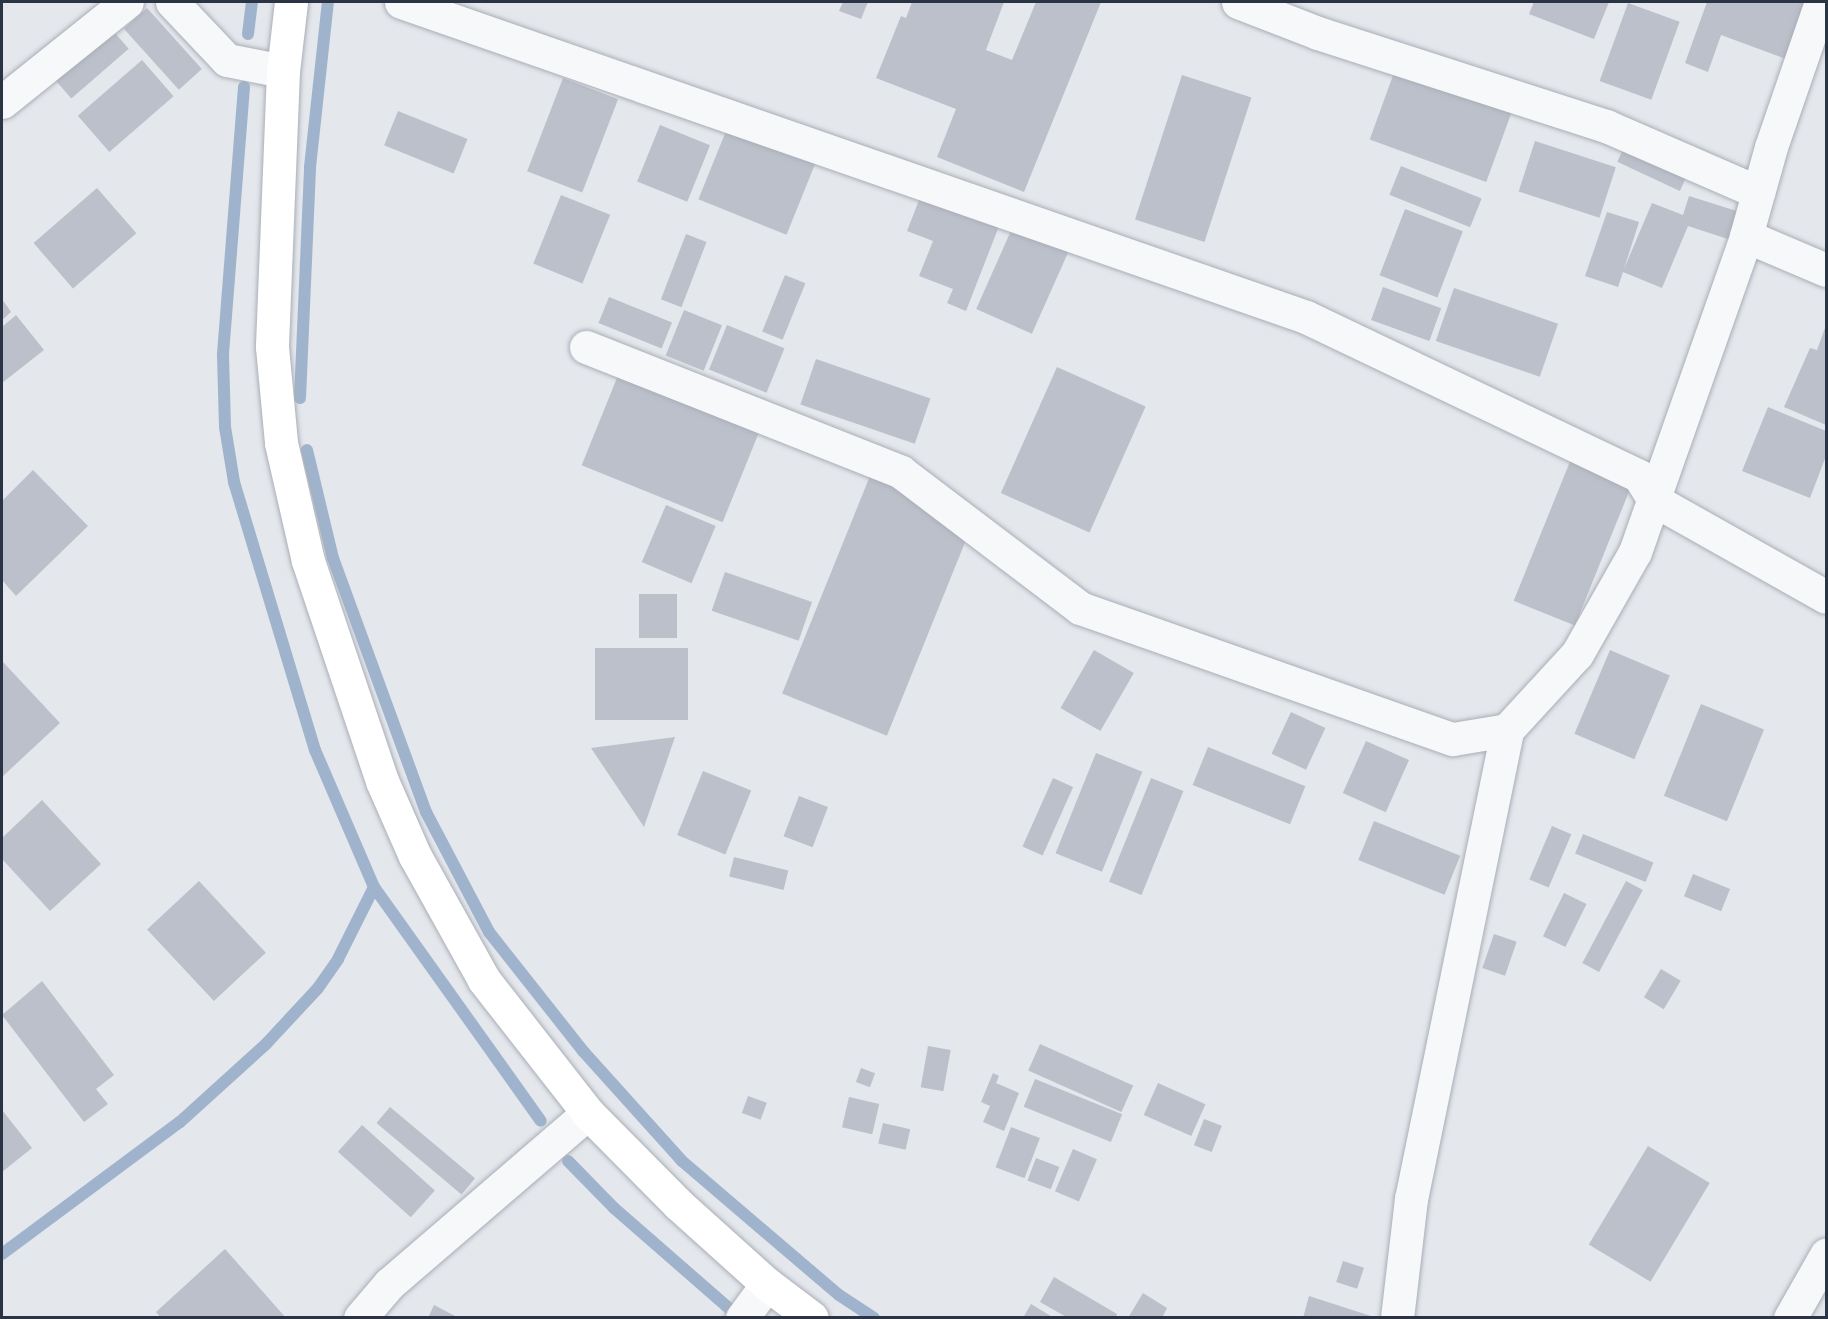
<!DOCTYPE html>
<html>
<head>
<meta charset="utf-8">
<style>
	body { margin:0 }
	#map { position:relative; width:1828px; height:1319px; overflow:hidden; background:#e4e7ec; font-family:"Alegreya Sans",sans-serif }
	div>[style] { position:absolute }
	.stream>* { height:12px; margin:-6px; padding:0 6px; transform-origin:6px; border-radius:6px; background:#9fb4cc }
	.building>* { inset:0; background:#bbc0ca; transform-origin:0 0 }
	.roads { filter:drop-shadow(0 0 2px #a9aeb7) drop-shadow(0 0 2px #a9aeb7) }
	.street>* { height:33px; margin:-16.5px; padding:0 16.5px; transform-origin:16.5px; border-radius:16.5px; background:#f7f8fa }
	.secondary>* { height:33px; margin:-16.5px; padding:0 16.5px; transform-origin:16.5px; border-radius:16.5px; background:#fff }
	span { translate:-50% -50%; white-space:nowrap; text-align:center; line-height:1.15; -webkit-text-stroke:5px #f4f6f9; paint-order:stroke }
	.frame { position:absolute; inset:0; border:3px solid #2b3445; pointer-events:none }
</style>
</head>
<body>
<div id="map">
	<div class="stream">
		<i style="left:248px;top:34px;width:32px;rotate:-83deg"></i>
		<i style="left:244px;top:87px;width:269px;rotate:94.5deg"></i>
		<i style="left:223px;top:355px;width:72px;rotate:88.4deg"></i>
		<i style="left:225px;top:427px;width:56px;rotate:80.7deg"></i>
		<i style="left:234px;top:482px;width:280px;rotate:73.2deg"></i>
		<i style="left:315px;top:750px;width:149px;rotate:66.7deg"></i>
		<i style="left:374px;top:887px;width:287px;rotate:54.5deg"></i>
		<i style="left:300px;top:398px;width:231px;rotate:-87.5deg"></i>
		<i style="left:310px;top:167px;width:166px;rotate:-83.8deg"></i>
		<i style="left:307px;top:450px;width:111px;rotate:76.5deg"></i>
		<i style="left:333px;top:558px;width:270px;rotate:69.9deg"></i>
		<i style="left:426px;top:812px;width:136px;rotate:62.3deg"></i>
		<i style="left:489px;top:932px;width:152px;rotate:51.7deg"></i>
		<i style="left:583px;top:1051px;width:148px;rotate:48deg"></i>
		<i style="left:682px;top:1161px;width:206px;rotate:40.5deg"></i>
		<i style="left:839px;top:1295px;width:42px;rotate:33.3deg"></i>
		<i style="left:568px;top:1161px;width:66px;rotate:45.6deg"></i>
		<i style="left:614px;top:1208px;width:167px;rotate:41.1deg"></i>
		<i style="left:2px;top:1254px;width:222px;rotate:-36.6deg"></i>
		<i style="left:180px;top:1122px;width:116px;rotate:-42.2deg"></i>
		<i style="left:266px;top:1044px;width:76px;rotate:-47.1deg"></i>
		<i style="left:318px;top:988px;width:35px;rotate:-55deg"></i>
		<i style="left:338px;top:959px;width:80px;rotate:-63.4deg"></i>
	</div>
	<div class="building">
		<i style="clip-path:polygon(843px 2px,868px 2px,861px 19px,839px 11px)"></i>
		<i style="clip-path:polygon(912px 2px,1004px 2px,986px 50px,1012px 60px,1036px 2px,1101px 2px,1024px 192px,937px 157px,956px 109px,876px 78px,901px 16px,906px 18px)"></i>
		<i style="clip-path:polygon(1534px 2px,1609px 2px,1594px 39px,1529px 14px)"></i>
		<i style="clip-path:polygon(1707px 2px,1807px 2px,1786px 59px,1721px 35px,1708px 72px,1685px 63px)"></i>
		<i style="left:1628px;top:3px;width:55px;height:83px;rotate:20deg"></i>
		<i style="left:147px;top:8px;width:82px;height:31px;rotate:48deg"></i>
		<i style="left:109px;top:26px;width:30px;height:76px;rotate:49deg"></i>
		<i style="left:142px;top:60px;width:48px;height:85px;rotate:49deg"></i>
		<i style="left:1395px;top:70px;width:124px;height:74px;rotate:20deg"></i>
		<i style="left:1182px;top:75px;width:73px;height:152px;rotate:18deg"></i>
		<i style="left:563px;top:78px;width:59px;height:100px;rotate:21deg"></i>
		<i style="left:398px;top:111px;width:75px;height:37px;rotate:22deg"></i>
		<i style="left:660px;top:125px;width:54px;height:61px;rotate:22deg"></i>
		<i style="left:728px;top:126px;width:95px;height:79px;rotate:22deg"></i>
		<i style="left:1535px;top:141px;width:85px;height:53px;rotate:18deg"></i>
		<i style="left:1627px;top:141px;width:69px;height:23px;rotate:25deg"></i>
		<i style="left:1401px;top:166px;width:87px;height:31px;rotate:22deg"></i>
		<i style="left:97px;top:188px;width:60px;height:84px;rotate:49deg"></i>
		<i style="clip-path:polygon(923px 190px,1001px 221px,966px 311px,947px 303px,953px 289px,919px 276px,933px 241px,907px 231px)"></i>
		<i style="left:561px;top:195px;width:53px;height:74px;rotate:22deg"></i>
		<i style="clip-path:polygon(1689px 196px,1743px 213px,1734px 241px,1688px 226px,1662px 288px,1623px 272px,1618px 287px,1585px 276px,1607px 212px,1639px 222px,1624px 269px,1652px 203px,1683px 215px)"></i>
		<i style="left:1405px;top:209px;width:62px;height:71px;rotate:21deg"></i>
		<i style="left:1014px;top:224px;width:61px;height:93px;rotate:24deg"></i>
		<i style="left:686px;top:234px;width:22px;height:70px;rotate:21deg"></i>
		<i style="left:785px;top:275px;width:22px;height:61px;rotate:22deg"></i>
		<i style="left:1383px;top:287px;width:62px;height:35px;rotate:20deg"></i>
		<i style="left:1454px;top:288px;width:110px;height:56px;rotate:19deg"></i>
		<i style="left:609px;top:297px;width:68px;height:28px;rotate:22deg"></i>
		<i style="clip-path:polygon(2px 299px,11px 312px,2px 320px)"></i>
		<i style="left:684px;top:310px;width:41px;height:49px;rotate:22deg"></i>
		<i style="clip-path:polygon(16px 315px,44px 350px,2px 383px,2px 327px)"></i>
		<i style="left:727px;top:325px;width:62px;height:48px;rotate:22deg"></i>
		<i style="clip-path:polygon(1826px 325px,1826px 425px,1784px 407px,1810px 348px,1817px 350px)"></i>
		<i style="left:816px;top:359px;width:121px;height:48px;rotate:19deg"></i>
		<i style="left:1057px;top:367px;width:97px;height:138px;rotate:24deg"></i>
		<i style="left:621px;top:368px;width:152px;height:105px;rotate:22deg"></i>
		<i style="clip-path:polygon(1768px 407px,1826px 431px,1826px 456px,1810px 498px,1742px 471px)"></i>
		<i style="left:1571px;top:459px;width:66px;height:153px;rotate:22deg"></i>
		<i style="clip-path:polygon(33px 470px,88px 526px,16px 596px,2px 580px,2px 501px)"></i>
		<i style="left:872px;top:471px;width:113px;height:240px;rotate:22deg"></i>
		<i style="left:666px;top:505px;width:54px;height:62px;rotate:23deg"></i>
		<i style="left:725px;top:572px;width:92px;height:41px;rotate:19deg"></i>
		<i style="left:639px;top:594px;width:38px;height:44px"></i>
		<i style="left:688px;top:648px;width:72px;height:93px;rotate:90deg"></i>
		<i style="left:1094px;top:650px;width:46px;height:67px;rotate:30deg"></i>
		<i style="left:1610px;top:650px;width:65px;height:91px;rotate:23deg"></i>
		<i style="clip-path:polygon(2px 661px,60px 723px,2px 777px)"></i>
		<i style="left:1701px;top:704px;width:68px;height:99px;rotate:22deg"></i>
		<i style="left:1291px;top:712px;width:38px;height:46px;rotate:25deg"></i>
		<i style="clip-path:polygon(675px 737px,644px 827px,591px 748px)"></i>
		<i style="left:1366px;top:741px;width:47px;height:57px;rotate:24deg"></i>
		<i style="left:1208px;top:747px;width:105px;height:41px;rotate:22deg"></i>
		<i style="left:1096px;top:753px;width:50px;height:108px;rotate:22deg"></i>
		<i style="left:703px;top:771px;width:52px;height:69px;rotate:22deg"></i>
		<i style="left:1053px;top:778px;width:22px;height:75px;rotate:24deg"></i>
		<i style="left:1151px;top:778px;width:35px;height:112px;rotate:22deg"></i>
		<i style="left:799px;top:796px;width:31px;height:43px;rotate:21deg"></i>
		<i style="clip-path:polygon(42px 800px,101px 864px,50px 911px,2px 859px,2px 838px)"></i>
		<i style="left:1374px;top:821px;width:93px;height:42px;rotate:22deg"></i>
		<i style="left:1552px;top:826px;width:21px;height:58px;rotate:23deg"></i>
		<i style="left:1583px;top:834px;width:76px;height:21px;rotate:22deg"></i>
		<i style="left:734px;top:857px;width:56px;height:20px;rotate:14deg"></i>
		<i style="left:1693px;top:874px;width:40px;height:24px;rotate:22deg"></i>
		<i style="left:199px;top:881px;width:98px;height:71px;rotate:47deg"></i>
		<i style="left:1626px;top:881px;width:19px;height:93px;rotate:28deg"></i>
		<i style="left:1564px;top:893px;width:25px;height:48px;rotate:26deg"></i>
		<i style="left:1494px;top:934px;width:24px;height:36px;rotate:19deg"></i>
		<i style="left:1661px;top:969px;width:23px;height:33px;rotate:31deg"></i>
		<i style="clip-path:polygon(42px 981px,114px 1075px,96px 1089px,108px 1104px,84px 1122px,2px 1015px)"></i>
		<i style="left:1040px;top:1044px;width:102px;height:29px;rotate:24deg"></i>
		<i style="left:928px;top:1046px;width:23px;height:42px;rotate:10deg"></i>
		<i style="left:861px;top:1068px;width:15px;height:15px;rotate:20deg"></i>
		<i style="clip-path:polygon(993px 1073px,999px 1076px,996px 1083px,1019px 1093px,1004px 1131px,983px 1122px,990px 1106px,981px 1102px)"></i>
		<i style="left:1035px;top:1079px;width:94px;height:30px;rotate:22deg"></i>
		<i style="left:1158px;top:1083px;width:52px;height:35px;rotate:24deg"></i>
		<i style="left:748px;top:1096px;width:20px;height:18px;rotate:20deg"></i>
		<i style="left:849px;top:1097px;width:31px;height:31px;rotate:13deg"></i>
		<i style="left:390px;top:1107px;width:111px;height:21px;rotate:40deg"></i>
		<i style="clip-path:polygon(2px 1110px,32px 1148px,2px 1172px)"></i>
		<i style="left:1204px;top:1119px;width:19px;height:28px;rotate:21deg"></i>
		<i style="left:883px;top:1123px;width:28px;height:21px;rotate:13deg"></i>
		<i style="left:362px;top:1125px;width:98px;height:36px;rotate:42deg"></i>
		<i style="left:1011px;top:1127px;width:31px;height:43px;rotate:21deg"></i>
		<i style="left:1648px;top:1146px;width:72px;height:115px;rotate:31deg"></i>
		<i style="left:1073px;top:1149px;width:26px;height:46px;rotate:23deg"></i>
		<i style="left:1036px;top:1158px;width:25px;height:24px;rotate:21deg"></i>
		<i style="clip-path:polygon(225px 1249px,286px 1318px,161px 1318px,156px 1312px)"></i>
		<i style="left:1343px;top:1261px;width:22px;height:22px;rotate:18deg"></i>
		<i style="clip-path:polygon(1054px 1277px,1117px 1314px,1116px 1318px,1068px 1318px,1040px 1302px)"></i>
		<i style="clip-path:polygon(1143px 1293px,1167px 1308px,1162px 1318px,1128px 1318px)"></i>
		<i style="clip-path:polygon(1309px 1296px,1374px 1317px,1374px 1318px,1303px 1318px)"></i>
		<i style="clip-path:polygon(1031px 1304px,1054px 1318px,1023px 1318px)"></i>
		<i style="clip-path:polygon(434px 1305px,459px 1318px,428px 1318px)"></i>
	</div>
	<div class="roads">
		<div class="street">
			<i style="left:172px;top:2px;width:80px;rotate:46.5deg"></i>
			<i style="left:227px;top:60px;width:57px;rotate:11.1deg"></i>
			<i style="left:401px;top:2px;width:958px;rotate:19.19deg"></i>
			<i style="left:1306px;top:317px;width:369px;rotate:25.5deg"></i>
			<i style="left:1639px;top:476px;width:28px;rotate:58deg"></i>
			<i style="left:1654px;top:500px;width:197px;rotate:29.4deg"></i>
			<i style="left:1238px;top:2px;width:86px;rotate:21.2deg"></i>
			<i style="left:1318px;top:33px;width:303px;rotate:17.9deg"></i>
			<i style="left:1606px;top:126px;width:166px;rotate:23.5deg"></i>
			<i style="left:2px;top:102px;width:160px;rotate:-38.7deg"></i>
			<i style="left:1746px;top:236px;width:87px;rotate:23deg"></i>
			<i style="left:586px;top:347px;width:339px;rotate:21.6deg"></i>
			<i style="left:901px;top:472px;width:225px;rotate:37.2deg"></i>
			<i style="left:1080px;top:608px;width:395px;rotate:19.4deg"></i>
			<i style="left:1453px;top:739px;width:55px;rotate:-9.5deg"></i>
			<i style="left:1507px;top:730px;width:103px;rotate:-47.4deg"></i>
			<i style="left:1577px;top:654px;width:117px;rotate:-60.4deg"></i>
			<i style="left:1635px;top:552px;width:335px;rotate:-70.6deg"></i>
			<i style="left:1746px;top:236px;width:92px;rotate:-74.3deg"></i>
			<i style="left:1771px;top:147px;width:153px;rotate:-71deg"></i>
			<i style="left:360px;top:1318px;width:45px;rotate:-49.5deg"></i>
			<i style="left:389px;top:1284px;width:262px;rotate:-40.7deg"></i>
			<i style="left:742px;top:1318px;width:42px;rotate:-53.7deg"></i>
			<i style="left:1397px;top:1318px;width:120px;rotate:-83.3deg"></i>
			<i style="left:1411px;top:1199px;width:479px;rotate:-78.4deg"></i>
			<i style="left:1790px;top:1318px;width:73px;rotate:-60.3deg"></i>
		</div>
		<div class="secondary">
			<i style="left:291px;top:2px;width:69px;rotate:96.6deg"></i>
			<i style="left:283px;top:71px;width:276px;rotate:92.3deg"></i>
			<i style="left:272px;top:347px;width:96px;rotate:84.6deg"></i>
			<i style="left:281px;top:443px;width:121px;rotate:77.1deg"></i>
			<i style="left:308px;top:561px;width:232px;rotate:71.4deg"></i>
			<i style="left:382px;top:781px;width:82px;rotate:66.3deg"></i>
			<i style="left:415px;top:856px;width:142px;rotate:60.9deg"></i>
			<i style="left:484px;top:980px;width:169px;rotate:52deg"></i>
			<i style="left:588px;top:1113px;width:128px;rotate:45.3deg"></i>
			<i style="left:678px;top:1204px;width:120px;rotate:42deg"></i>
			<i style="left:767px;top:1284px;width:56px;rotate:37.1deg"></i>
		</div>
	</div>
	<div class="frame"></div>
</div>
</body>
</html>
